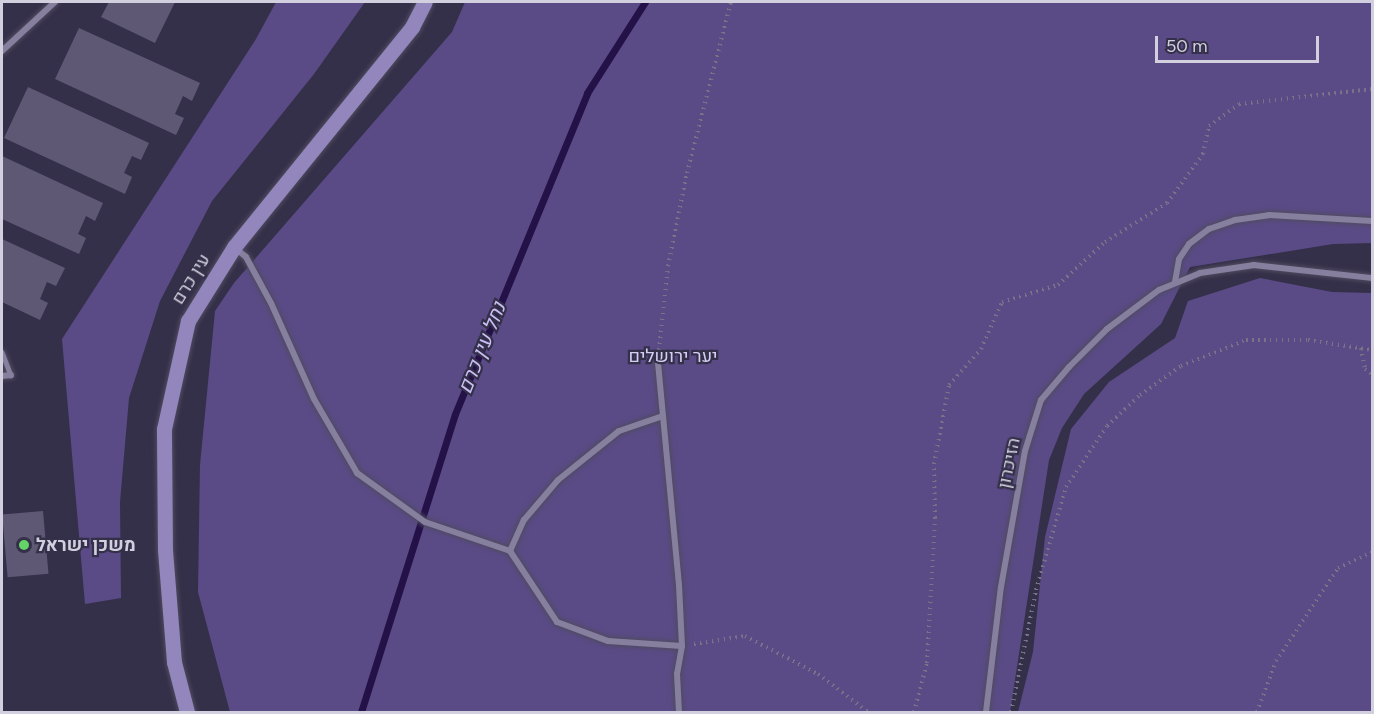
<!DOCTYPE html>
<html>
<head>
<meta charset="utf-8">
<style>
	body { margin:0 }
	#map { position:relative; width:1374px; height:714px; overflow:hidden; background:#353049; font-family:Figtree,Heebo,sans-serif }
	div>[style] { position:absolute }
	.green>* { inset:0; background:#5a4b86 }
	.stream>* { height:7px; margin:-3.5px; padding:0 3.5px; transform-origin:3.5px; border-radius:3.5px; background:#241148 }
	.building>* { inset:0; background:#5e5874; transform-origin:0 0 }
	.path>* { height:4px; margin-top:-2px; transform-origin:0; background:repeating-linear-gradient(90deg,#787389 0 1.5px,transparent 0 6px) }
	.roads { filter:drop-shadow(0 0 2px #504b60) drop-shadow(0 0 2px #504b60) }
	.service>* { height:4.5px; margin:-2.25px; padding:0 2.25px; transform-origin:2.25px; border-radius:2.25px; background:#86809e }
	.minor>* { height:6px; margin:-3px; padding:0 3px; transform-origin:3px; border-radius:3px; background:#86809e }
	.primary>* { height:15px; margin:-7.5px; padding:0 7.5px; transform-origin:7.5px; border-radius:7.5px; background:#9286bd }
	.dots>* { width:16px; height:16px; translate:-50% -50%; box-sizing:border-box; border:3px solid #353049; border-radius:50% }
	span { translate:-50% -50%; white-space:nowrap; text-align:center; line-height:1.15; -webkit-text-stroke:4.5px #353049; paint-order:stroke }
	.street-label { font-size:18px; color:#d2cfdf }
	.park-label { font-size:18px; color:#d5cef3 }
	.poi-label { font-size:18px; color:#d2cfdf; font-weight:700 }
	.left { translate:0 -50%; text-align:left }
	.water-label { font-size:20px; color:#cabff5; font-style:italic }
	.frame { position:absolute; inset:0; border:3px solid #d2cfdf; pointer-events:none }
	.scale { position:absolute; left:1155px; top:36px; width:164px; height:27px; box-sizing:border-box; border:3px solid #d2cfdf; border-top:0; padding-left:8px; font-size:18px; line-height:21px; white-space:nowrap; color:#d2cfdf; -webkit-text-stroke:4px #353049; paint-order:stroke }
</style>
</head>
<body>
<div id="map">
	<div class="green">
		<i style="clip-path:polygon(276px 2px,365px 2px,314px 74px,212px 201px,160px 301px,129px 398px,120px 502px,121px 598px,85px 604px,62px 339px,256px 39px)"></i>
		<i style="clip-path:polygon(465px 2px,1372px 2px,1372px 243px,1333px 244px,1190px 267px,1161px 324px,1084px 394px,1062px 428px,1049px 460px,1010px 712px,230px 712px,198px 592px,200px 465px,215px 311px,234px 283px,452px 32px)"></i>
		<i style="clip-path:polygon(1260px 278px,1332px 292px,1372px 293px,1372px 712px,1018px 712px,1033px 652px,1045px 537px,1071px 429px,1109px 382px,1175px 338px,1188px 301px)"></i>
	</div>
	<div class="stream">
		<i style="left:361px;top:712px;width:312px;rotate:-72.5deg"></i>
		<i style="left:455px;top:414px;width:347px;rotate:-67.6deg"></i>
		<i style="left:587px;top:93px;width:108px;rotate:-57.5deg"></i>
	</div>
	<div class="building">
		<i style="clip-path:polygon(109px 2px,175px 2px,155px 43px,101px 17px)"></i>
		<i style="clip-path:polygon(79px 28px,200px 83px,192px 101px,183px 96px,175px 114px,184px 118px,176px 135px,55px 79px)"></i>
		<i style="clip-path:polygon(28px 87px,149px 143px,141px 160px,132px 156px,124px 173px,132px 177px,125px 194px,4px 138px)"></i>
		<i style="clip-path:polygon(2px 156px,103px 203px,95px 221px,86px 216px,78px 234px,86px 238px,79px 254px,2px 219px)"></i>
		<i style="clip-path:polygon(2px 239px,65px 268px,56px 286px,47px 282px,40px 299px,48px 303px,40px 320px,2px 302px)"></i>
		<i style="left:43px;top:511px;width:63px;height:41px;rotate:85deg"></i>
	</div>
	<div class="path">
		<i style="left:1361px;top:348px;width:21px;rotate:79deg"></i>
		<i style="left:1365px;top:369px;width:9px;rotate:36deg"></i>
		<i style="left:659px;top:350px;width:84px;rotate:-83.9deg"></i>
		<i style="left:668px;top:266px;width:95px;rotate:-78.5deg"></i>
		<i style="left:687px;top:173px;width:177px;rotate:-75.6deg"></i>
		<i style="left:694px;top:644px;width:52px;rotate:-8.9deg"></i>
		<i style="left:745px;top:636px;width:82px;rotate:27.5deg"></i>
		<i style="left:818px;top:674px;width:63px;rotate:37.2deg"></i>
		<i style="left:914px;top:712px;width:51px;rotate:-75.1deg"></i>
		<i style="left:927px;top:663px;width:145px;rotate:-86.8deg"></i>
		<i style="left:935px;top:518px;width:54px;rotate:-91.1deg"></i>
		<i style="left:934px;top:464px;width:80px;rotate:-79.2deg"></i>
		<i style="left:949px;top:385px;width:48px;rotate:-48.4deg"></i>
		<i style="left:981px;top:349px;width:51px;rotate:-65.9deg"></i>
		<i style="left:1002px;top:302px;width:59px;rotate:-16.9deg"></i>
		<i style="left:1058px;top:285px;width:64px;rotate:-42.5deg"></i>
		<i style="left:1105px;top:242px;width:73px;rotate:-32.2deg"></i>
		<i style="left:1167px;top:203px;width:61px;rotate:-53.7deg"></i>
		<i style="left:1203px;top:154px;width:29px;rotate:-78deg"></i>
		<i style="left:1209px;top:126px;width:37px;rotate:-36deg"></i>
		<i style="left:1239px;top:104px;width:134px;rotate:-6.4deg"></i>
		<i style="left:1011px;top:712px;width:125px;rotate:-78.4deg"></i>
		<i style="left:1036px;top:590px;width:107px;rotate:-73.8deg"></i>
		<i style="left:1066px;top:487px;width:73px;rotate:-56.1deg"></i>
		<i style="left:1107px;top:426px;width:45px;rotate:-43.2deg"></i>
		<i style="left:1140px;top:395px;width:50px;rotate:-35.3deg"></i>
		<i style="left:1181px;top:366px;width:70px;rotate:-21.8deg"></i>
		<i style="left:1246px;top:340px;width:62px"></i>
		<i style="left:1308px;top:340px;width:65px;rotate:8.9deg"></i>
		<i style="left:1257px;top:712px;width:54px;rotate:-69.6deg"></i>
		<i style="left:1276px;top:661px;width:112px;rotate:-56.3deg"></i>
		<i style="left:1338px;top:568px;width:38px;rotate:-25deg"></i>
	</div>
	<div class="roads">
		<div class="service">
			<i style="left:2px;top:352px;width:25px;rotate:69deg"></i>
		</div>
		<div class="minor">
			<i style="left:2px;top:51px;width:72px;rotate:-42.8deg"></i>
			<i style="left:235px;top:248px;width:14px;rotate:39deg"></i>
			<i style="left:246px;top:257px;width:52px;rotate:61.5deg"></i>
			<i style="left:271px;top:303px;width:105px;rotate:65.9deg"></i>
			<i style="left:314px;top:399px;width:86px;rotate:59.8deg"></i>
			<i style="left:357px;top:473px;width:84px;rotate:35.8deg"></i>
			<i style="left:425px;top:522px;width:90px;rotate:18.8deg"></i>
			<i style="left:510px;top:551px;width:85px;rotate:56.5deg"></i>
			<i style="left:557px;top:622px;width:54px;rotate:20.4deg"></i>
			<i style="left:608px;top:641px;width:74px;rotate:3.9deg"></i>
			<i style="left:1175px;top:282px;width:23px;rotate:-80deg"></i>
			<i style="left:1179px;top:259px;width:18px;rotate:-56deg"></i>
			<i style="left:1189px;top:244px;width:25px;rotate:-37deg"></i>
			<i style="left:1209px;top:229px;width:28px;rotate:-19deg"></i>
			<i style="left:1235px;top:220px;width:34px;rotate:-8deg"></i>
			<i style="left:1269px;top:215px;width:103px;rotate:3.3deg"></i>
			<i style="left:658px;top:363px;width:223px;rotate:84.6deg"></i>
			<i style="left:679px;top:585px;width:61px;rotate:87.2deg"></i>
			<i style="left:682px;top:646px;width:28px;rotate:100deg"></i>
			<i style="left:677px;top:674px;width:38px;rotate:87deg"></i>
			<i style="left:2px;top:376px;width:9px;rotate:-6deg"></i>
			<i style="left:510px;top:551px;width:34px;rotate:-66deg"></i>
			<i style="left:524px;top:520px;width:52px;rotate:-49.6deg"></i>
			<i style="left:558px;top:480px;width:78px;rotate:-38.8deg"></i>
			<i style="left:619px;top:431px;width:46px;rotate:-18.8deg"></i>
			<i style="left:986px;top:712px;width:126px;rotate:-83.2deg"></i>
			<i style="left:1001px;top:587px;width:138px;rotate:-80deg"></i>
			<i style="left:1025px;top:451px;width:53px;rotate:-72.6deg"></i>
			<i style="left:1041px;top:400px;width:43px;rotate:-49.7deg"></i>
			<i style="left:1069px;top:367px;width:54px;rotate:-45deg"></i>
			<i style="left:1107px;top:329px;width:65px;rotate:-36.9deg"></i>
			<i style="left:1159px;top:290px;width:44px;rotate:-22.5deg"></i>
			<i style="left:1200px;top:273px;width:55px;rotate:-8.4deg"></i>
			<i style="left:1254px;top:265px;width:119px;rotate:6.3deg"></i>
		</div>
		<div class="primary">
			<i style="left:187px;top:712px;width:52px;rotate:-104.6deg"></i>
			<i style="left:174px;top:662px;width:112px;rotate:-94.6deg"></i>
			<i style="left:165px;top:550px;width:121px;rotate:-90.5deg"></i>
			<i style="left:164px;top:429px;width:111px;rotate:-77.5deg"></i>
			<i style="left:188px;top:321px;width:87px;rotate:-58.1deg"></i>
			<i style="left:234px;top:247px;width:283px;rotate:-51deg"></i>
			<i style="left:412px;top:27px;width:28px;rotate:-63deg"></i>
		</div>
	</div>
	<div class="dots">
		<i style="left:24px;top:545px;background:#65d467"></i>
	</div>
	<div class="street-label">
		<span style="left:191px;top:279px;rotate:-58deg">עין כרם</span>
		<span style="left:1009px;top:463px;rotate:-78deg">הזיכרון</span>
	</div>
	<div class="park-label">
		<span style="left:673px;top:356px">יער ירושלים</span>
	</div>
	<div class="poi-label">
		<span class="left" style="left:36px;top:545px">משכן ישראל</span>
	</div>
	<div class="water-label">
		<span style="left:482px;top:348px;rotate:-68deg">נחל עין כרם</span>
	</div>
	<div class="frame"></div>
	<div class="scale">50 m</div>
</div>
</body>
</html>
